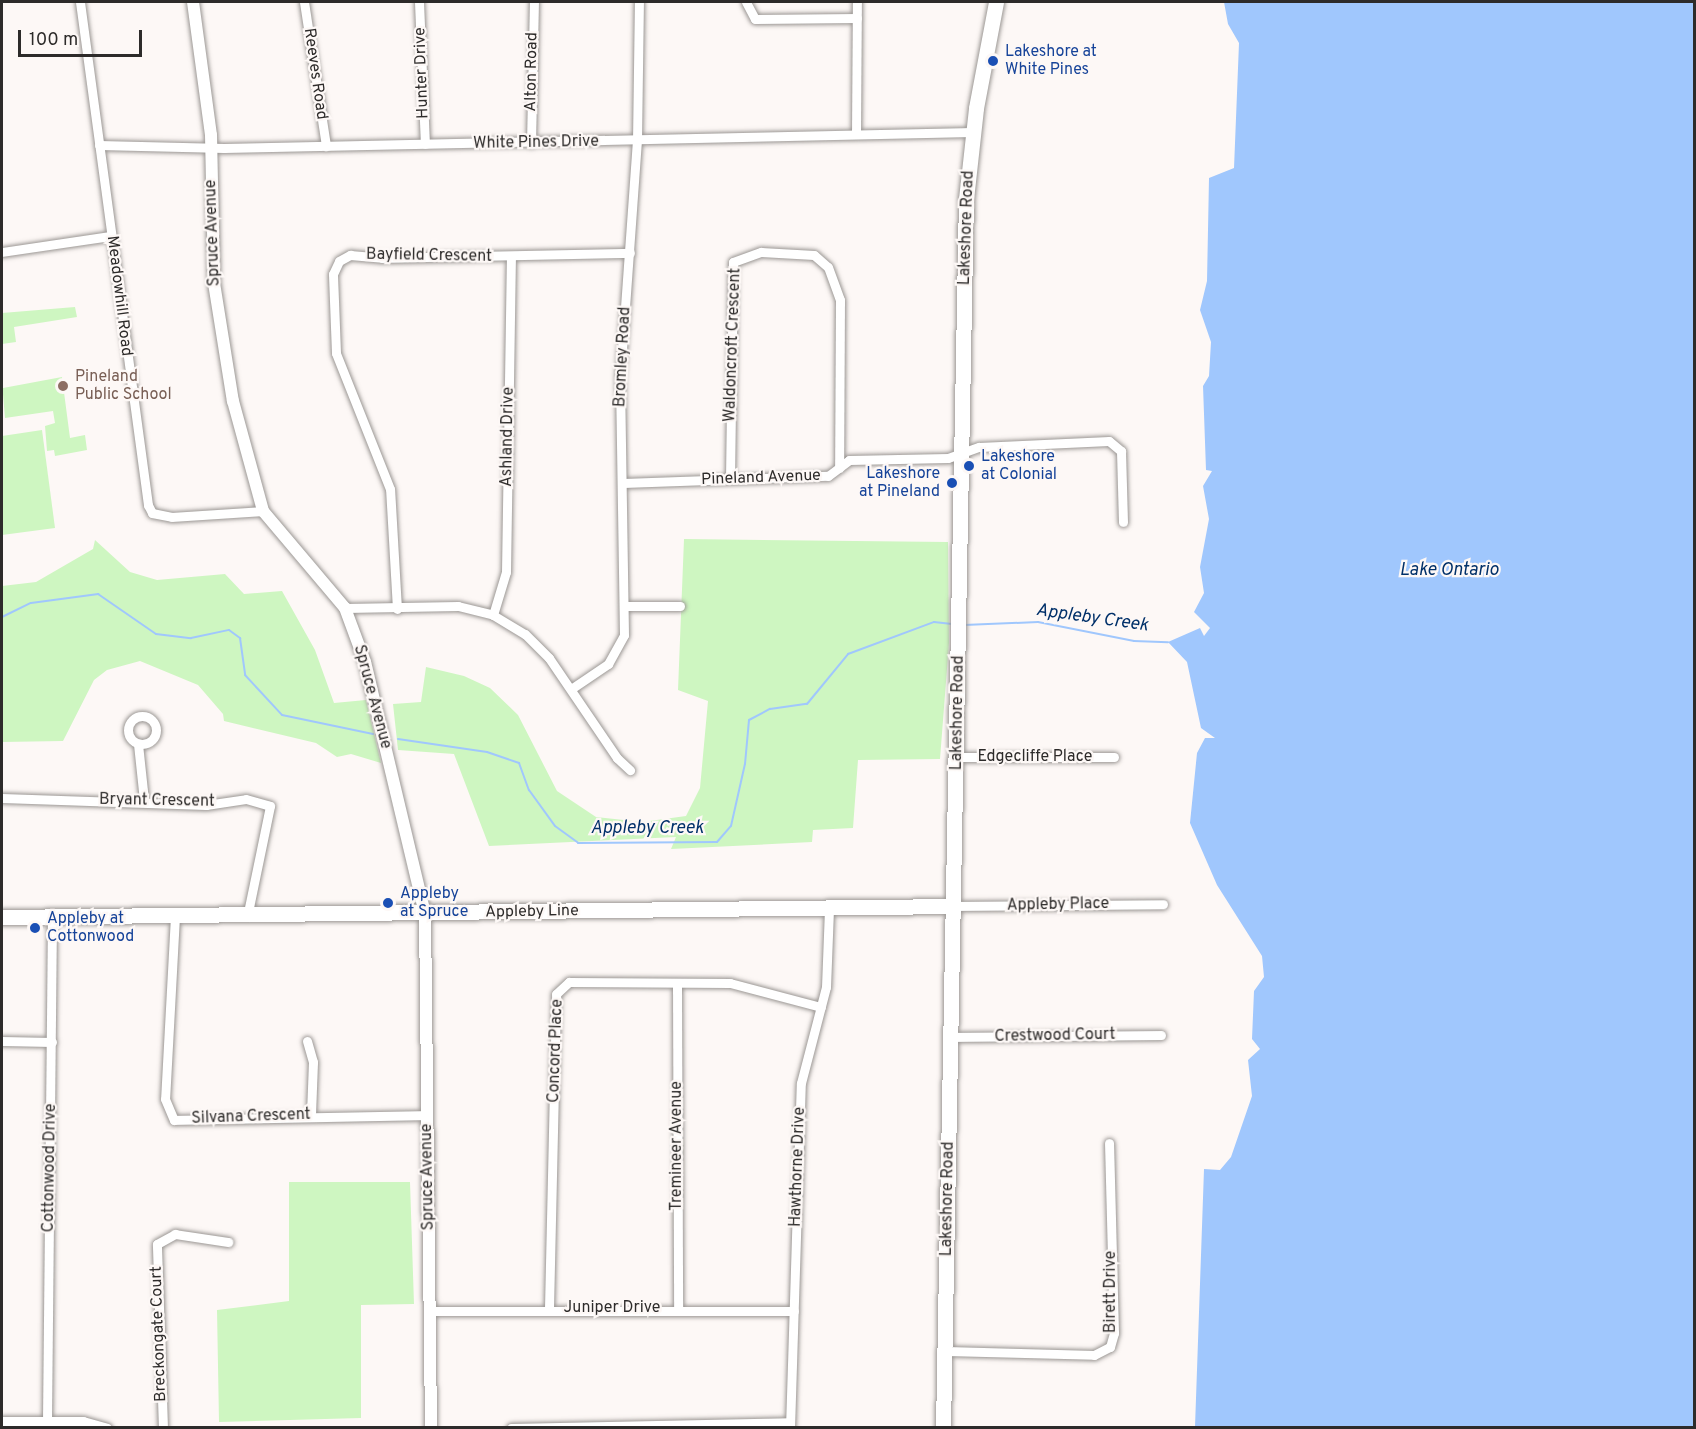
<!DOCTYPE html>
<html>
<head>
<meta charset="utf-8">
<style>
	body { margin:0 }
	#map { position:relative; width:1696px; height:1429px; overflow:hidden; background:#fdf8f6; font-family:Overpass,sans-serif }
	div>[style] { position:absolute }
	.green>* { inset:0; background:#cef6c1 }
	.water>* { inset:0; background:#a0c7fd }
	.stream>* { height:2px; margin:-1px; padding:0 1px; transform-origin:1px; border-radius:1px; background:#a0c7fd }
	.roads { filter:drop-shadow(0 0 2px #9b9794) drop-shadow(0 0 2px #9b9794) }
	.minor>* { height:9px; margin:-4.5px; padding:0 4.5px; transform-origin:4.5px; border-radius:4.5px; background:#fff }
	.minor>.ring { margin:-4.5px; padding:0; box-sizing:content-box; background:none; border:9px solid #fff; border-radius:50% }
	.tertiary>* { height:12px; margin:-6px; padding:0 6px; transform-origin:6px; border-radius:6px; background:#fff }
	.primary>* { height:15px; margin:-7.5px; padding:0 7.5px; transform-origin:7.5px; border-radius:7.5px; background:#fff }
	.dots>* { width:16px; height:16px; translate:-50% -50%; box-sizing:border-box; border:3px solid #fdf8f6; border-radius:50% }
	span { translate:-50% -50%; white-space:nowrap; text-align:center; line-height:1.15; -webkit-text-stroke:4.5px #fdf8f6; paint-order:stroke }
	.transit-label { font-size:16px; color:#164399 }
	.left { translate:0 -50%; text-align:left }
	.right { translate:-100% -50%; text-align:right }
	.street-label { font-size:16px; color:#2d2b2a }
	.education-label { font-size:16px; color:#785e54 }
	.water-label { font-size:18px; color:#013069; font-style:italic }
	.frame { position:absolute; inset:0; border:3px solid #2d2b2a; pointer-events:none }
	.scale { position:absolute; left:18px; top:30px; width:124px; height:27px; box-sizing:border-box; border:3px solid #2d2b2a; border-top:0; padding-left:8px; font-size:18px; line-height:21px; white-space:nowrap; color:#2d2b2a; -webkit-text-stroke:4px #fdf8f6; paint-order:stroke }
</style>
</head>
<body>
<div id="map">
	<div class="green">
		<i style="clip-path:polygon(75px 307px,77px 317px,14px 327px,16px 342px,2px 344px,2px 313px)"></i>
		<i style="clip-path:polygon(62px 377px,70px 438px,85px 435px,87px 450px,55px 456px,54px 450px,47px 451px,45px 426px,55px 423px,53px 411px,5px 418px,2px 382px,3px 388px)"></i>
		<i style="clip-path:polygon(42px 430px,55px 528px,2px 535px,2px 436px)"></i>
		<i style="clip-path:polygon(684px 539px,948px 542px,949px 643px,940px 759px,858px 760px,853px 828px,813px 830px,812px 842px,671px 849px,676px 837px,489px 846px,454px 754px,398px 750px,393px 704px,421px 702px,426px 667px,464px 676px,490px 688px,518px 715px,557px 791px,596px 817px,642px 822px,686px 816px,700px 788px,708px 701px,678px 690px)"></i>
		<i style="clip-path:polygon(95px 540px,130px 572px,157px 580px,225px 574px,244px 594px,282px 591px,315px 650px,334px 703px,366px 700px,381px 763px,351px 754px,337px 757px,316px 743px,224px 721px,223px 714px,198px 685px,140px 661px,107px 670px,94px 680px,63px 741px,2px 742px,2px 586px,36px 582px,93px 549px)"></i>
		<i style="clip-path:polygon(289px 1182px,410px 1182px,414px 1304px,361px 1305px,361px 1418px,219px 1422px,217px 1310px,289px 1301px)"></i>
	</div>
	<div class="water">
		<i style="clip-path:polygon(1224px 2px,1694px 2px,1694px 1427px,1195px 1427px,1204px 1169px,1220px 1170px,1231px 1157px,1252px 1096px,1248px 1060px,1260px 1049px,1252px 1039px,1254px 991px,1264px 977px,1262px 956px,1217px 885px,1190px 823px,1197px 753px,1205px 738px,1215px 738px,1201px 728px,1187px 662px,1168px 642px,1200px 628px,1204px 636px,1210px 628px,1194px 612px,1204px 593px,1200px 567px,1209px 519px,1203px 486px,1212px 471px,1206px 470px,1203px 386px,1209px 376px,1211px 342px,1200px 310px,1207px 281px,1209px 178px,1234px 168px,1239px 43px,1228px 24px)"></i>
	</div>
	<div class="stream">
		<i style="left:2px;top:617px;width:32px;rotate:-26deg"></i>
		<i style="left:31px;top:603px;width:68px;rotate:-7.7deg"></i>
		<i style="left:98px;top:594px;width:70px;rotate:34.6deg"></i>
		<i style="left:156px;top:634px;width:35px;rotate:7deg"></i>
		<i style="left:191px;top:638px;width:39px;rotate:-12deg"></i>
		<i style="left:229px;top:630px;width:14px;rotate:36deg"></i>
		<i style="left:240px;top:638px;width:37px;rotate:82deg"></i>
		<i style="left:245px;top:675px;width:54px;rotate:47.2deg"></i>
		<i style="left:282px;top:715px;width:93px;rotate:11.8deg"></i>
		<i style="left:964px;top:625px;width:74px;rotate:-2.3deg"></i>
		<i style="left:1038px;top:622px;width:98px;rotate:11.2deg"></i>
		<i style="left:1134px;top:641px;width:34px;rotate:2deg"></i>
		<i style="left:398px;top:739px;width:90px;rotate:8.3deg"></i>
		<i style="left:487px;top:752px;width:34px;rotate:19deg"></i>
		<i style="left:519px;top:763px;width:29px;rotate:70deg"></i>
		<i style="left:529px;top:790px;width:44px;rotate:54.2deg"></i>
		<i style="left:555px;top:826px;width:29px;rotate:36deg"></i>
		<i style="left:578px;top:843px;width:139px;rotate:-0.4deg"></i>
		<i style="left:717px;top:842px;width:21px;rotate:-49deg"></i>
		<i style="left:731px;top:826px;width:64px;rotate:-77.3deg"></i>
		<i style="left:745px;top:764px;width:44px;rotate:-84.8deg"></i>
		<i style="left:749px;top:720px;width:24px;rotate:-28deg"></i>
		<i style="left:770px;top:709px;width:37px;rotate:-8deg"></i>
		<i style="left:807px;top:704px;width:65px;rotate:-50.6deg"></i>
		<i style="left:848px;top:654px;width:92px;rotate:-20.4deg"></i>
		<i style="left:934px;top:622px;width:18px;rotate:6deg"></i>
	</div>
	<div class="roads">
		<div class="minor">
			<i style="left:80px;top:2px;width:508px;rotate:82.3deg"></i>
			<i style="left:148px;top:505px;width:9px;rotate:63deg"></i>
			<i style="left:152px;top:513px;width:20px;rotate:11deg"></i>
			<i style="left:172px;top:517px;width:91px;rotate:-3.8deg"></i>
			<i style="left:304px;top:2px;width:146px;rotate:81.3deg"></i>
			<i style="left:419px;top:2px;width:142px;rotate:87.6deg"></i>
			<i style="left:746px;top:2px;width:19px;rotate:62deg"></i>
			<i style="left:755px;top:19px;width:102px;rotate:-0.6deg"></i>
			<i style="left:856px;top:134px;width:132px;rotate:-89.6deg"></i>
			<i style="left:531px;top:143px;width:141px;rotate:-88.8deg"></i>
			<i style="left:99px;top:145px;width:125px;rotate:1.4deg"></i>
			<i style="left:224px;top:148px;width:749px;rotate:-1.22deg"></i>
			<i style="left:2px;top:252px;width:110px;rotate:-8.4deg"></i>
			<i style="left:730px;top:479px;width:217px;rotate:-89.2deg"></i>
			<i style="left:733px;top:262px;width:30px;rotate:-20deg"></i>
			<i style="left:761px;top:252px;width:53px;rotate:3.2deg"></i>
			<i style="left:814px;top:255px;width:18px;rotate:41deg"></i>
			<i style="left:828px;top:267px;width:35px;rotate:70deg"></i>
			<i style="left:840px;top:300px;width:168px;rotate:90.3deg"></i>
			<i style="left:623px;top:483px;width:205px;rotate:-2deg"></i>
			<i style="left:828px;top:476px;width:26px;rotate:-37deg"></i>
			<i style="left:849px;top:460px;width:99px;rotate:-1.2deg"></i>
			<i style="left:948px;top:458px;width:33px;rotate:-20deg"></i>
			<i style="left:979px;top:447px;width:130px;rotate:-2.6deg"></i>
			<i style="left:1109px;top:441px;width:16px;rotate:40deg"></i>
			<i style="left:1121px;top:451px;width:71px;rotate:88.4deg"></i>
			<i style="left:625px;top:606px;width:55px"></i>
			<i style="left:345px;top:608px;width:113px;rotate:-1deg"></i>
			<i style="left:458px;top:606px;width:36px;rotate:14deg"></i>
			<i style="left:493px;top:615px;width:37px;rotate:31deg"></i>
			<i style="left:525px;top:634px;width:34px;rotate:45deg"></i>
			<i style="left:549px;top:658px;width:121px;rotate:55.8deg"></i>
			<i style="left:617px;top:758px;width:18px;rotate:43deg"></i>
			<i style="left:397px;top:609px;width:120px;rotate:-93.3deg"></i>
			<i style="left:390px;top:489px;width:146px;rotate:-111.7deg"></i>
			<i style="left:336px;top:353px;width:79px;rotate:-92.2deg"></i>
			<i style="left:333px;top:274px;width:14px;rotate:-65deg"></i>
			<i style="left:339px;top:261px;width:13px;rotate:-29deg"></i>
			<i style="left:350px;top:255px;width:32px;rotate:5deg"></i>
			<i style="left:382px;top:258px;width:248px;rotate:-1.2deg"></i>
			<i style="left:493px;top:615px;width:45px;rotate:-73.2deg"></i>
			<i style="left:506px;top:572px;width:315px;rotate:-89.1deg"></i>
			<i style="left:571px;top:689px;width:45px;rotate:-34deg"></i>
			<i style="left:608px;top:664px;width:33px;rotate:-61deg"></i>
			<i style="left:624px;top:635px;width:258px;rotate:-90.9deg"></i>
			<i style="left:620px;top:377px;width:237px;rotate:-85.9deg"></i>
			<i style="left:637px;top:141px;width:139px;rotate:-89.2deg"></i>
			<i class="ring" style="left:128px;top:716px;width:19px;height:19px"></i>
			<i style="left:138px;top:744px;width:56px;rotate:83.9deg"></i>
			<i style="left:957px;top:757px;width:157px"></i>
			<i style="left:2px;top:798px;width:204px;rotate:2deg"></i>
			<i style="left:206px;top:805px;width:40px;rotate:-8.5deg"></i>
			<i style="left:246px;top:799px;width:25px;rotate:16deg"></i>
			<i style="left:270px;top:806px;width:113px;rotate:101.7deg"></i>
			<i style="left:954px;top:906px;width:209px;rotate:-0.5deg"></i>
			<i style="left:175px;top:916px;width:183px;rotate:93.1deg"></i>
			<i style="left:165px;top:1099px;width:23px;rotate:67deg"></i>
			<i style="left:174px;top:1120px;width:253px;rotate:-1.1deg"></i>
			<i style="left:677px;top:984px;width:324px;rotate:89.8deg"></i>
			<i style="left:950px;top:1037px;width:211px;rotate:-0.5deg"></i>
			<i style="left:2px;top:1041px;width:50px;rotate:1.1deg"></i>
			<i style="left:307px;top:1041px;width:22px;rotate:74deg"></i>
			<i style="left:313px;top:1062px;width:53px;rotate:92.2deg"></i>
			<i style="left:549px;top:1308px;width:314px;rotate:-88.7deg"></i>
			<i style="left:556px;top:994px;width:18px;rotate:-43deg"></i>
			<i style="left:569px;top:982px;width:161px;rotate:0.4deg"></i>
			<i style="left:730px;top:983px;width:94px;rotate:14.8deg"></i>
			<i style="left:430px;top:1311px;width:364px"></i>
			<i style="left:946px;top:1351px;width:148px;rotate:1.5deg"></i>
			<i style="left:1094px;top:1355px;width:18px;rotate:-27deg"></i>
			<i style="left:1110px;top:1347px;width:15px;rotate:-74deg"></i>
			<i style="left:1114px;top:1333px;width:190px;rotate:-91.5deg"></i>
			<i style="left:47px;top:1420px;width:503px;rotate:-89.43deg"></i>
			<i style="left:2px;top:1421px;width:81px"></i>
			<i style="left:83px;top:1421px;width:25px;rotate:16deg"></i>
			<i style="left:163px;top:1428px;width:184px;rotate:-91.9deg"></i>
			<i style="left:157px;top:1244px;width:21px;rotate:-29deg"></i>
			<i style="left:175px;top:1234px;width:54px;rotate:8.6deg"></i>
			<i style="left:511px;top:1428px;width:279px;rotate:-1.2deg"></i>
			<i style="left:790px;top:1428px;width:345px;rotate:-88.2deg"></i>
			<i style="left:801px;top:1083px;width:99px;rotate:-75.4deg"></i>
			<i style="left:826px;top:987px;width:78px;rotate:-87.8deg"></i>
		</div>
		<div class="tertiary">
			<i style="left:193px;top:2px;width:134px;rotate:82.3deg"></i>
			<i style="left:211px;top:135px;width:148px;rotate:88.8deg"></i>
			<i style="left:214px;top:283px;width:120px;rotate:80.9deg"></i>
			<i style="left:233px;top:401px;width:114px;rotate:74.7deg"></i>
			<i style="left:263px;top:511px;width:127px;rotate:49.8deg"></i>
			<i style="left:345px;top:608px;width:58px;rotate:69.7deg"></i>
			<i style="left:365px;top:662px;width:259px;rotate:76.6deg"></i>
			<i style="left:425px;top:914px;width:514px;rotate:89.33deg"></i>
		</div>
		<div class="primary">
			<i style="left:2px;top:917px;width:952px;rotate:-0.66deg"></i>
			<i style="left:943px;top:1428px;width:1229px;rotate:-88.93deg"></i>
			<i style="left:966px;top:199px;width:92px;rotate:-83.7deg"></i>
			<i style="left:976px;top:108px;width:108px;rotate:-79.3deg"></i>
		</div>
	</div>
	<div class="dots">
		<i style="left:993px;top:61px;background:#1a4fb4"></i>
		<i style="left:63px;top:386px;background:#8d6e63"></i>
		<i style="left:969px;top:466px;background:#1a4fb4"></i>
		<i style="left:952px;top:483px;background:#1a4fb4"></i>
		<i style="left:388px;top:903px;background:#1a4fb4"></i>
		<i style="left:35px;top:928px;background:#1a4fb4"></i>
	</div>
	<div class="transit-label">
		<span class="left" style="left:1005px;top:61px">Lakeshore at<br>White Pines</span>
		<span class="left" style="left:981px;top:466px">Lakeshore<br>at Colonial</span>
		<span class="right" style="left:940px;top:483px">Lakeshore<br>at Pineland</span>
		<span class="left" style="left:400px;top:903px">Appleby<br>at Spruce</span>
		<span class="left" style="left:47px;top:928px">Appleby at<br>Cottonwood</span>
	</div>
	<div class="street-label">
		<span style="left:532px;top:72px;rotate:-89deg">Alton Road</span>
		<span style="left:422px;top:73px;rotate:-92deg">Hunter Drive</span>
		<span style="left:315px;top:74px;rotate:82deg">Reeves Road</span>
		<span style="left:536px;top:143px;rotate:-1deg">White Pines Drive</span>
		<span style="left:967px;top:228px;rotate:-88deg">Lakeshore Road</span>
		<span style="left:213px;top:233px;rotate:-92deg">Spruce Avenue</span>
		<span style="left:429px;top:256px;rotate:1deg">Bayfield Crescent</span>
		<span style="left:119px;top:296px;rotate:83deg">Meadowhill Road</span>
		<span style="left:733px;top:345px;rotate:-88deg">Waldoncroft Crescent</span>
		<span style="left:623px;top:357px;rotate:-87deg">Bromley Road</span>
		<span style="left:508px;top:437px;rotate:-89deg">Ashland Drive</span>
		<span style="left:761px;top:478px;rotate:-2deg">Pineland Avenue</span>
		<span style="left:372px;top:697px;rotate:75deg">Spruce Avenue</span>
		<span style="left:958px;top:713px;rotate:-89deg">Lakeshore Road</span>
		<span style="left:1035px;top:757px">Edgecliffe Place</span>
		<span style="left:157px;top:801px;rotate:1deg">Bryant Crescent</span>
		<span style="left:1058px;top:905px;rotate:-1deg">Appleby Place</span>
		<span style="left:532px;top:912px;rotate:-1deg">Appleby Line</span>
		<span style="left:1055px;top:1036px;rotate:-1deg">Crestwood Court</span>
		<span style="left:556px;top:1051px;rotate:-88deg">Concord Place</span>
		<span style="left:251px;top:1117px;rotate:-2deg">Silvana Crescent</span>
		<span style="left:677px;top:1146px;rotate:-90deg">Tremineer Avenue</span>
		<span style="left:798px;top:1167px;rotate:-88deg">Hawthorne Drive</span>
		<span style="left:50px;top:1168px;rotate:-89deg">Cottonwood Drive</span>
		<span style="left:428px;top:1177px;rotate:-91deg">Spruce Avenue</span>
		<span style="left:948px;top:1199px;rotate:-89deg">Lakeshore Road</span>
		<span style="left:1111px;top:1292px;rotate:-90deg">Birett Drive</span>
		<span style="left:612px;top:1308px">Juniper Drive</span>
		<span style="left:159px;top:1334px;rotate:-92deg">Breckongate Court</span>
	</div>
	<div class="education-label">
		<span class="left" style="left:75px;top:386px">Pineland<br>Public School</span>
	</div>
	<div class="water-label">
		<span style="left:1449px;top:571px">Lake Ontario</span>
		<span style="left:1092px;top:619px;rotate:8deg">Appleby Creek</span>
		<span style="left:647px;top:829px">Appleby Creek</span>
	</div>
	<div class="frame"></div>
	<div class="scale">100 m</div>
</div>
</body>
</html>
